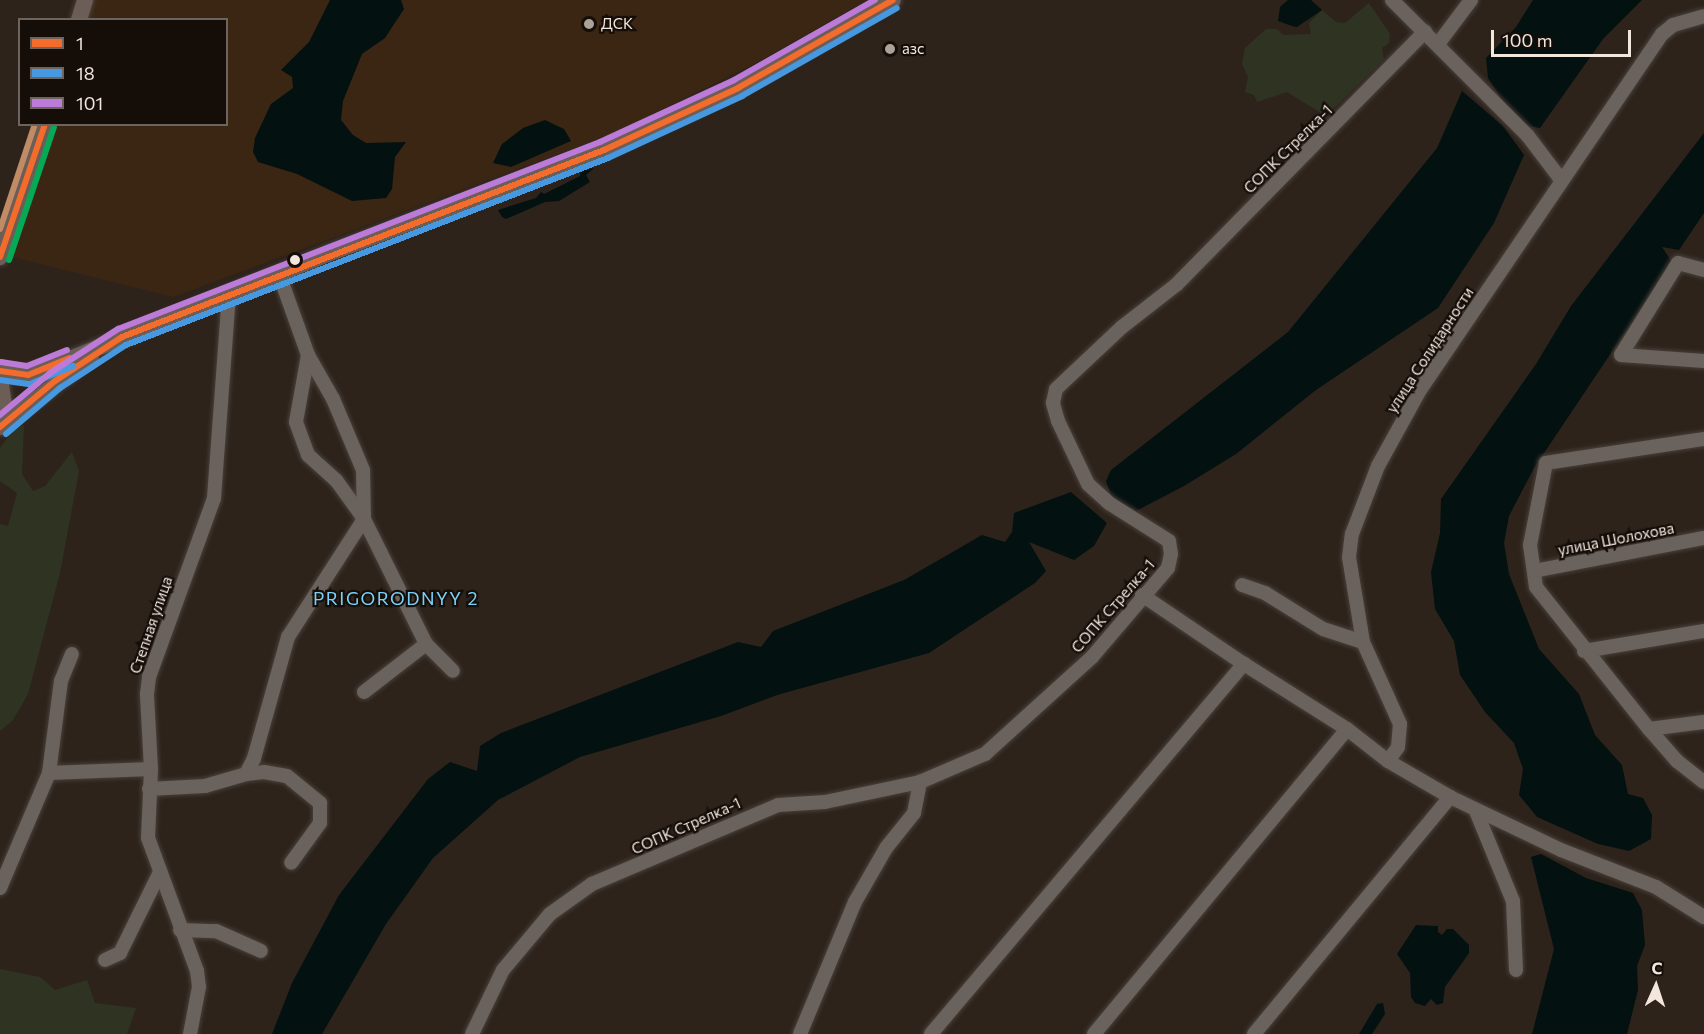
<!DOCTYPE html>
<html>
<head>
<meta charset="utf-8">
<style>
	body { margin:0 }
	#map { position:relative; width:1704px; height:1034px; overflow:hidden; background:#2d231b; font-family:Commissioner,sans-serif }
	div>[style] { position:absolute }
	.built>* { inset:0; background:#3b2614 }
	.green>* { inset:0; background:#2f3322 }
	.water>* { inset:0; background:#041111 }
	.roads { filter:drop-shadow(0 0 2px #49403a) drop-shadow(0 0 2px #49403a) }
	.minor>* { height:14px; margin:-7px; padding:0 7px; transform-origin:7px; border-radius:7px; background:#6a625c }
	.major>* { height:16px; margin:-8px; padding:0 8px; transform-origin:8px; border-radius:8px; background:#6c5d57 }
	.bus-1>* { height:6px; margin:-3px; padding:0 3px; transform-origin:3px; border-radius:3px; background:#f36c2b }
	.bus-2>* { height:6px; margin:-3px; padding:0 3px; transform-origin:3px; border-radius:3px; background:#4699e1 }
	.bus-3>* { height:6px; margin:-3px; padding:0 3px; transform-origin:3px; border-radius:3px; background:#bd7bd9 }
	.bus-4>* { height:6px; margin:-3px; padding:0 3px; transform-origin:3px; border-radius:3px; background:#06aa56 }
	.bus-5>* { height:6px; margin:-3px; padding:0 3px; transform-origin:3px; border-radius:3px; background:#c18c65 }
	.dots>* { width:16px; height:16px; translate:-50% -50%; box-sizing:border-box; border:3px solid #150d08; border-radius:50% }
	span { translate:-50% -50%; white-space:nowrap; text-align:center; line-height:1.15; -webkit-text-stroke:4.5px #150d08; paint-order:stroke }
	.poi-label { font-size:15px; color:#f2e6dd }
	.left { translate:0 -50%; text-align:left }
	.street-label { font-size:15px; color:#f2e6dd }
	.quarter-label { font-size:18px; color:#79d1f7; letter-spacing:1.5px }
	.legend { position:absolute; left:18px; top:18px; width:210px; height:108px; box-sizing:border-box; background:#150d08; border:2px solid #6d645d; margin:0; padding:8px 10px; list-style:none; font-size:18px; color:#f2e6dd }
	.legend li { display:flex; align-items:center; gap:12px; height:30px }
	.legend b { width:30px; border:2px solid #6d645d }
	.north { position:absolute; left:1626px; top:956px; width:60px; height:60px; -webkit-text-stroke:4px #150d08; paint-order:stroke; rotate:3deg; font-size:16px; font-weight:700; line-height:24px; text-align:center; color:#f2e6dd }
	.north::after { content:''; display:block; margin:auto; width:21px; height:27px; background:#f2e6dd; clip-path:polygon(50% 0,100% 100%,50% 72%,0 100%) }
	.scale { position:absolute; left:1491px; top:30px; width:140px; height:27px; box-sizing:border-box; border:3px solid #f2e6dd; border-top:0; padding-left:8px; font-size:18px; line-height:21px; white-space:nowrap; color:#f2e6dd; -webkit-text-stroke:4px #150d08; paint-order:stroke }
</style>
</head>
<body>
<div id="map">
	<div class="built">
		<i style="clip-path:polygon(93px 0,867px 0,756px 63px,612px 134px,173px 297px,12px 257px,54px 125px,226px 124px,226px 20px,86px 19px)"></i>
	</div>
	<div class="green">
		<i style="clip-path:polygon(1369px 3px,1390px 34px,1389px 43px,1382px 48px,1384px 59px,1326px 116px,1287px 92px,1257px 102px,1254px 95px,1245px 92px,1248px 77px,1242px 64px,1245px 48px,1266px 29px,1277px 29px,1283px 35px,1311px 34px,1309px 23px,1322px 10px,1336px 22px,1345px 23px)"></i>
		<i style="clip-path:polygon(24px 425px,22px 474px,33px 491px,45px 486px,72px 452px,79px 471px,60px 573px,28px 694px,13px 720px,0 731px,0 524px,8px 526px,17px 493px,0 481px,0 448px,13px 430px)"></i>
		<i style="clip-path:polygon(0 969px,40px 977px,55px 990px,87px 980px,95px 1003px,136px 1008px,127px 1034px,0 1034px)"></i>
	</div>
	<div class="water">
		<i style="clip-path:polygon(330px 0,401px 0,404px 9px,385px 38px,362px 54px,343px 101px,341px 120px,353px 135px,366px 143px,406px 142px,395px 157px,392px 189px,386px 198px,352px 201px,297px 174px,258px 162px,253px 152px,255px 138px,271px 104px,293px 88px,292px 77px,281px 70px,309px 42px)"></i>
		<i style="clip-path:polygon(1288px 0,1311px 0,1322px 10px,1297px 27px,1292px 26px,1278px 21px,1280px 7px)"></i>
		<i style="clip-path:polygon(1533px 0,1642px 0,1603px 39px,1540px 128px,1524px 125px,1504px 103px,1488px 78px,1486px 58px,1516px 27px)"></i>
		<i style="clip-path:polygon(1462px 91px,1503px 126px,1524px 155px,1494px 223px,1438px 308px,1316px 390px,1236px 454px,1184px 486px,1136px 511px,1112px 498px,1106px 481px,1111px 470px,1288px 332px,1437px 148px)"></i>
		<i style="clip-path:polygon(545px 120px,564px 129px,571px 141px,511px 167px,493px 163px,502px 144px,523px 128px)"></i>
		<i style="clip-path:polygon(1704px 133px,1704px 213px,1679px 250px,1662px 247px,1672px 262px,1534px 468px,1509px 516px,1504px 543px,1509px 574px,1539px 649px,1579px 694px,1595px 735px,1622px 765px,1628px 794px,1643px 798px,1652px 815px,1651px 839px,1629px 851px,1598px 844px,1537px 817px,1519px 795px,1523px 769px,1514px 743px,1485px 712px,1460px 675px,1454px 641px,1435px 609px,1431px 572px,1440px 533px,1441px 499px,1536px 364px,1571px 306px)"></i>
		<i style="clip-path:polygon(594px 168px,586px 175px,590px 182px,559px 201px,545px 202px,506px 219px,502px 217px,498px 210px,536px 198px,541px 192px,544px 194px,580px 176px,580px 171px)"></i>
		<i style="clip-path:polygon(1071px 492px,1107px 523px,1094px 546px,1074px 560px,1029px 542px,1046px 571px,1035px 583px,929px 653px,777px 695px,721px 716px,580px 757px,498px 800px,433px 858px,386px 924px,322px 1034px,272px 1034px,292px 983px,339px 895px,428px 779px,450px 762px,477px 771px,480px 746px,501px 733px,738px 642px,761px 647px,773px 631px,904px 580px,982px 535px,1005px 542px,1012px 532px,1014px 513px)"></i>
		<i style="clip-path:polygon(1541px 854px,1586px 878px,1633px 893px,1642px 910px,1645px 945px,1637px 966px,1638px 990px,1627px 1034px,1532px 1034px,1554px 949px,1531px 857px)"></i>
		<i style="clip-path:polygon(1416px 925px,1438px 926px,1438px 932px,1442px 935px,1447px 929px,1453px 929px,1469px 945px,1469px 953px,1445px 987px,1443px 1003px,1437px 1005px,1431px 999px,1425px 1006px,1415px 1003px,1411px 997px,1410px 973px,1397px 954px)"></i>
		<i style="clip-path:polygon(1383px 1003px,1385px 1014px,1372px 1034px,1359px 1034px,1377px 1004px)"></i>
	</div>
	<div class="roads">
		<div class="minor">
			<i style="left:1392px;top:0;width:192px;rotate:45deg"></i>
			<i style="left:1528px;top:136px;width:56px;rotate:52.9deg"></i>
			<i style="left:1438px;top:44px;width:55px;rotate:-53.1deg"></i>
			<i style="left:1704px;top:270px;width:27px;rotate:-165deg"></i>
			<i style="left:1678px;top:263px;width:108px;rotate:121.8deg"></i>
			<i style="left:1621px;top:355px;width:83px;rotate:4.1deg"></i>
			<i style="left:279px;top:274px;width:86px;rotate:70.3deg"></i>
			<i style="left:308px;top:355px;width:68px;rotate:100.2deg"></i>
			<i style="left:296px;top:422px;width:35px;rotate:70deg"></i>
			<i style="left:308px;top:455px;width:38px;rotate:42deg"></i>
			<i style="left:336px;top:480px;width:48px;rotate:54.3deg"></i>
			<i style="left:364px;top:519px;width:140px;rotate:63.6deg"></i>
			<i style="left:426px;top:644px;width:38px;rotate:45deg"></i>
			<i style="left:1704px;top:439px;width:160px;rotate:171.4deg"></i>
			<i style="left:1546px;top:463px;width:84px;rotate:101deg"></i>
			<i style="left:1530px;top:545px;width:42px;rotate:81.9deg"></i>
			<i style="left:1536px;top:587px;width:181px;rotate:51.5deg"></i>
			<i style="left:1649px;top:729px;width:43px;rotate:48.8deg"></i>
			<i style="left:1677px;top:761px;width:34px;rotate:38deg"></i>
			<i style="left:1534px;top:571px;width:173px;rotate:-11deg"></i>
			<i style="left:1242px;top:585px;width:24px;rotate:19deg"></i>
			<i style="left:1265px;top:593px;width:68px;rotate:31.8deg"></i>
			<i style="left:1323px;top:629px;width:42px;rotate:18deg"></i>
			<i style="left:1142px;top:595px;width:123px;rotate:34.1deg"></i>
			<i style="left:1584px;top:651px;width:122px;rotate:-9.5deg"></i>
			<i style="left:364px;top:692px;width:78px;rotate:-37.7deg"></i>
			<i style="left:1649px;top:729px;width:55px;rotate:-7.3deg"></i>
			<i style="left:1388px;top:761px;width:17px;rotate:-54deg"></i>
			<i style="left:1398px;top:747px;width:23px;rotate:-85deg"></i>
			<i style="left:1400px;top:724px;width:90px;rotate:-114.3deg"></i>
			<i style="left:1363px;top:642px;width:86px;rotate:-99.4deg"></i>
			<i style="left:1349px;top:557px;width:23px;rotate:-83deg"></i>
			<i style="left:1352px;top:534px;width:73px;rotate:-69.1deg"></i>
			<i style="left:1378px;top:466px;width:87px;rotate:-61.1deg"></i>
			<i style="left:1420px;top:390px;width:430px;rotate:-55.8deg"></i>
			<i style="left:1662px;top:34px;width:14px;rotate:-39deg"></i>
			<i style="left:1673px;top:25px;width:32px;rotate:-16deg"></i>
			<i style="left:49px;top:773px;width:93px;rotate:-82.6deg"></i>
			<i style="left:61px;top:681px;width:29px;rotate:-68deg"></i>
			<i style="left:246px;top:774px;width:18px;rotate:-6deg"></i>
			<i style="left:264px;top:772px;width:23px;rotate:10deg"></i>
			<i style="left:287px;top:776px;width:43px;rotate:39.3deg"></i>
			<i style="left:320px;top:803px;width:20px;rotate:90deg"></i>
			<i style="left:320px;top:823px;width:49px;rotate:125.9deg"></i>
			<i style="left:149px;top:789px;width:56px;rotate:-3.1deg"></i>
			<i style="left:205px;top:786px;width:43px;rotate:-16.3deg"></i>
			<i style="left:246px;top:774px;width:18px;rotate:-63deg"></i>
			<i style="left:254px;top:758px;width:126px;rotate:-74.3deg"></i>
			<i style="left:288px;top:637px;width:140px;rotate:-57.2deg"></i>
			<i style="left:364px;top:519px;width:49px;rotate:-91.2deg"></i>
			<i style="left:363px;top:470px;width:77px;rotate:-112.9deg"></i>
			<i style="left:333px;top:399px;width:51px;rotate:-119.6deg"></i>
			<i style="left:1476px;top:811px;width:97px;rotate:67.7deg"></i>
			<i style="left:1513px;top:901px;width:69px;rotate:87.5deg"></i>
			<i style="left:0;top:888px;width:125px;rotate:-66.9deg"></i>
			<i style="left:49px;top:773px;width:102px;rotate:-2.2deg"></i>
			<i style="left:180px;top:930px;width:36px;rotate:2deg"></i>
			<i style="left:216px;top:931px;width:49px;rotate:24deg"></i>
			<i style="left:105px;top:960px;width:17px;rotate:-25deg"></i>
			<i style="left:120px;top:953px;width:88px;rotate:-63.7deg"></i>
			<i style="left:190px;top:1034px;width:48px;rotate:-79.2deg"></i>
			<i style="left:199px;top:987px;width:16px;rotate:-97deg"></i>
			<i style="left:197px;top:971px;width:142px;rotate:-110.2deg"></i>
			<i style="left:148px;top:838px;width:69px;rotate:-87.5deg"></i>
			<i style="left:151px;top:769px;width:75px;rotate:-93.1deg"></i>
			<i style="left:147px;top:694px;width:17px;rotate:-83deg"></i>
			<i style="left:149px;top:677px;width:190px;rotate:-70deg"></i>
			<i style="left:214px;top:498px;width:204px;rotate:-85.8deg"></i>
			<i style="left:472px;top:1034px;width:71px;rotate:-64.2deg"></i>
			<i style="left:503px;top:970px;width:73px;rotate:-50deg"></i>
			<i style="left:550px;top:914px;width:52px;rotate:-35.5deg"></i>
			<i style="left:592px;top:884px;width:202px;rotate:-23deg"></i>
			<i style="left:778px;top:805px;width:47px;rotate:-3.7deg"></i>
			<i style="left:825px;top:802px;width:97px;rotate:-11.9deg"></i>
			<i style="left:920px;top:782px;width:71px;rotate:-23.3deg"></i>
			<i style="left:985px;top:754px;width:144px;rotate:-42.2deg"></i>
			<i style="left:1092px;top:657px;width:117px;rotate:-49.5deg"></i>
			<i style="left:1168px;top:568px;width:14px;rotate:-78deg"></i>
			<i style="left:1171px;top:554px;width:13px;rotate:-99deg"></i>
			<i style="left:1169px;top:541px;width:71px;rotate:-147.7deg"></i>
			<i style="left:1109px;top:503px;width:28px;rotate:-138deg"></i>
			<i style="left:1088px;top:484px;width:70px;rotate:-115.5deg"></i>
			<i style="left:1058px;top:421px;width:19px;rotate:-106deg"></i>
			<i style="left:1053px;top:403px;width:14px;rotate:-78deg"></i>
			<i style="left:1056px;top:389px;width:91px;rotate:-43.2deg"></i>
			<i style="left:1122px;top:327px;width:70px;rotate:-38deg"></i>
			<i style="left:1177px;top:284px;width:354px;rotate:-45.5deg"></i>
			<i style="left:800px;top:1034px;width:143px;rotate:-67.4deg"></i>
			<i style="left:855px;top:902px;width:62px;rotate:-60.1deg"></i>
			<i style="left:886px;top:848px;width:45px;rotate:-51.3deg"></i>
			<i style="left:914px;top:813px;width:32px;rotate:-79deg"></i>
			<i style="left:931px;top:1034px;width:485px;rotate:-49.8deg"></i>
			<i style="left:1244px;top:664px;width:122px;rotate:32.3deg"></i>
			<i style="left:1347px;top:729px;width:52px;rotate:38deg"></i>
			<i style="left:1388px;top:761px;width:72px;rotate:30.1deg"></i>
			<i style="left:1450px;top:797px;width:123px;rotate:25.5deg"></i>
			<i style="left:1561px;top:850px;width:102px;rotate:21.3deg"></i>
			<i style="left:1656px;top:887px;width:57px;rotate:32deg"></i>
			<i style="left:1094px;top:1034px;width:396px;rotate:-50.3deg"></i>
			<i style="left:1254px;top:1034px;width:308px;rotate:-50.4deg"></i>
		</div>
		<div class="major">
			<i style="left:79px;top:20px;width:21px;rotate:-73deg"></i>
			<i style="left:0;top:257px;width:140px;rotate:-71.3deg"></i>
			<i style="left:0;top:371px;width:16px;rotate:15deg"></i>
			<i style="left:15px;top:375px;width:26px;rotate:-9deg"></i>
			<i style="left:41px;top:371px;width:321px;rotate:-22.2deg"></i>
			<i style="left:338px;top:250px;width:284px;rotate:-20.6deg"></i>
			<i style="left:604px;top:150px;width:148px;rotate:-24.8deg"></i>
			<i style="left:738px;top:88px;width:178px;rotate:-29.6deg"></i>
			<i style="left:0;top:379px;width:25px;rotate:81deg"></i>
			<i style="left:4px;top:404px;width:17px;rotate:103deg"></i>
			<i style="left:0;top:427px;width:115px;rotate:-37.6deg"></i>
		</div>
	</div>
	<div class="bus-1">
		<i style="left:0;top:257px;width:140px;rotate:-71.3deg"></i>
		<i style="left:0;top:371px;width:28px;rotate:8deg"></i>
		<i style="left:28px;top:375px;width:45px;rotate:-22deg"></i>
		<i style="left:0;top:427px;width:72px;rotate:-39.9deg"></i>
		<i style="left:55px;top:381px;width:80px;rotate:-33.3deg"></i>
		<i style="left:122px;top:337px;width:517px;rotate:-21.2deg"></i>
		<i style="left:604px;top:150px;width:148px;rotate:-24.8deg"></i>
		<i style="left:738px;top:88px;width:178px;rotate:-29.6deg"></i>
	</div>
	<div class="bus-2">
		<i style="left:0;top:380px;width:30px;rotate:8deg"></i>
		<i style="left:30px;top:384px;width:47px;rotate:-22.7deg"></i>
		<i style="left:6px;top:434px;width:71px;rotate:-40.4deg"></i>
		<i style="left:60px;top:388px;width:79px;rotate:-33.1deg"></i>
		<i style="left:126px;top:345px;width:517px;rotate:-21.2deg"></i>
		<i style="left:608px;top:158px;width:148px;rotate:-24.8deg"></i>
		<i style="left:742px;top:96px;width:178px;rotate:-29.6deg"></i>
	</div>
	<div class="bus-3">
		<i style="left:1px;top:362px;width:26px;rotate:9deg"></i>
		<i style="left:27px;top:366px;width:43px;rotate:-21.8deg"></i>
		<i style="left:0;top:415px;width:65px;rotate:-40deg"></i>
		<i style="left:50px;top:373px;width:81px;rotate:-32.9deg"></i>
		<i style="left:118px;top:329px;width:517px;rotate:-21.2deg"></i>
		<i style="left:600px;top:142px;width:148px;rotate:-24.8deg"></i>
		<i style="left:734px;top:80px;width:162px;rotate:-29.6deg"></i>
	</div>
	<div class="bus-4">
		<i style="left:9px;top:260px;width:140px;rotate:-71.3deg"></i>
	</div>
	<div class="bus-5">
		<i style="left:0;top:229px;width:111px;rotate:-71.6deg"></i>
	</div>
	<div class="dots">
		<i style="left:589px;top:24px;background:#ada299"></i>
		<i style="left:890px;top:49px;background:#ada299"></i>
		<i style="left:295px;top:260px;background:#f2e6dd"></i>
	</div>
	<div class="poi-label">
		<span class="left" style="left:601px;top:24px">ДСК</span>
		<span class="left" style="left:902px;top:49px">азс</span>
	</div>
	<div class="street-label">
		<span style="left:1288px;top:149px;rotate:-45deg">СОПК Стрелка-1</span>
		<span style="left:1430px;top:350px;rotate:-57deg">улица Солидарности</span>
		<span style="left:1616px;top:539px;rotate:-11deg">улица Шолохова</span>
		<span style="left:1113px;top:606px;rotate:-49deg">СОПК Стрелка-1</span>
		<span style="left:151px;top:625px;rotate:-71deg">Степная улица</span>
		<span style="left:686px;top:826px;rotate:-24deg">СОПК Стрелка-1</span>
	</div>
	<div class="quarter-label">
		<span style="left:396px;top:598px">PRIGORODNYY 2</span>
	</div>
	<ul class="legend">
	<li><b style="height:8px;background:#f36c2b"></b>1</li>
	<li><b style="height:8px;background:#4699e1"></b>18</li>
	<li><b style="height:8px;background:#bd7bd9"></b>101</li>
	</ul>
	<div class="north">С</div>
	<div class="scale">100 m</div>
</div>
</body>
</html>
